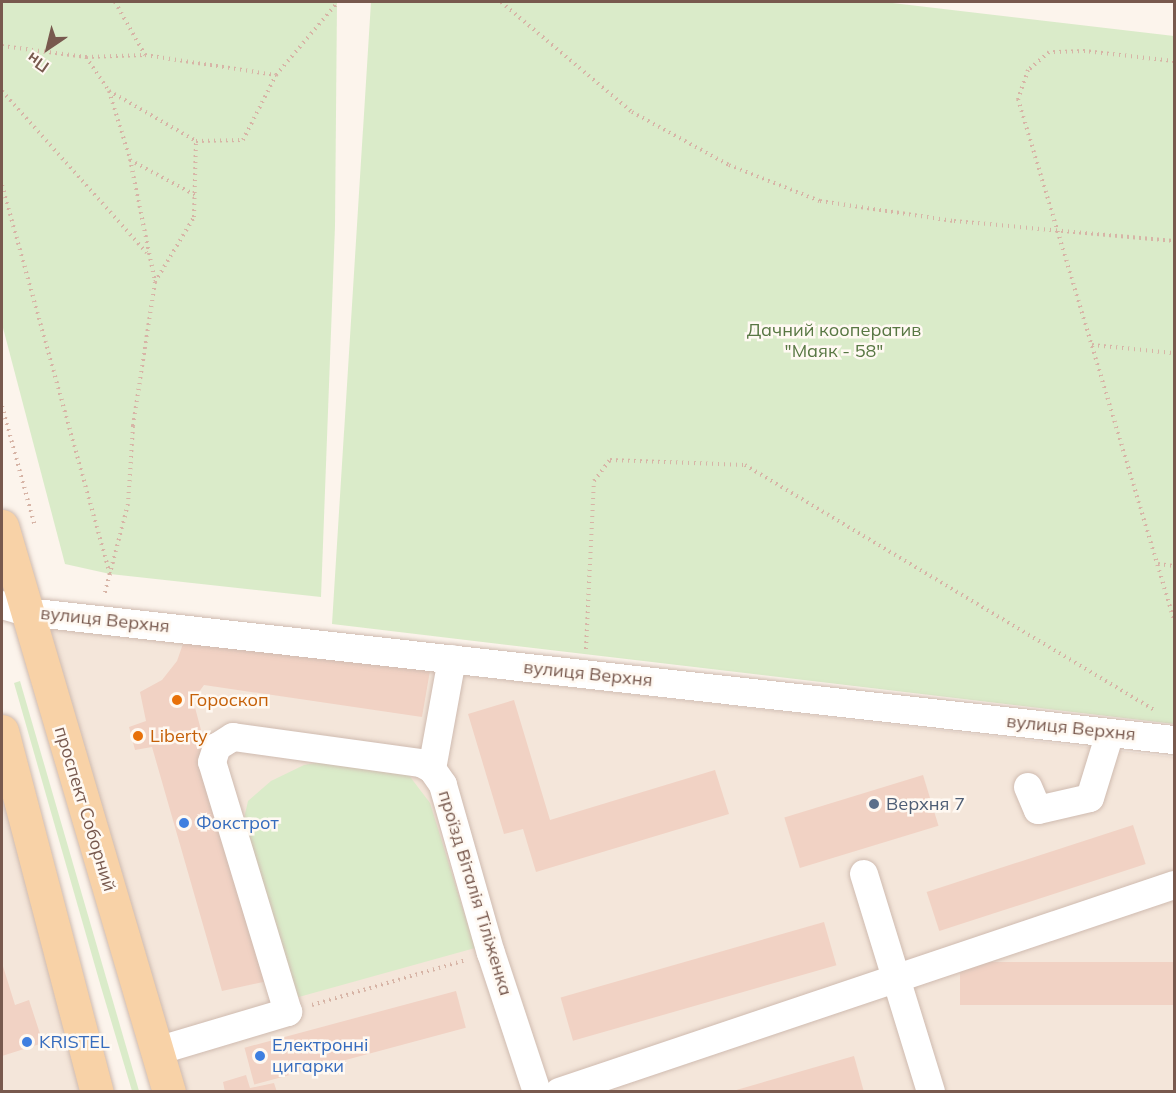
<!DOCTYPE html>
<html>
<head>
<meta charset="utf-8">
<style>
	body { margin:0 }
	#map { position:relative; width:1176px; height:1093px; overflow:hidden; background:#fcf4ec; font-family:Mulish,sans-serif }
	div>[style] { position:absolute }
	.residential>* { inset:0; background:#f4e6da }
	.green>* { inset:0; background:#daebc9 }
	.building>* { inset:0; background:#f1d2c4; transform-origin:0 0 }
	.path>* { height:4px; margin-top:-2px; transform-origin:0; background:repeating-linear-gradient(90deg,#d7b4a6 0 1.5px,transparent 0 6px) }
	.roads { filter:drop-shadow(0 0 2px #cfbbb0) drop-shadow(0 0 2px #cfbbb0) }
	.minor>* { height:28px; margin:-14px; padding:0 14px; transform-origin:14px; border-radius:14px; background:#fff }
	.major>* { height:33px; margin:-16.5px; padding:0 16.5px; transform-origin:16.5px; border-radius:16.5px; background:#f8d2a7 }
	.dots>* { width:16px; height:16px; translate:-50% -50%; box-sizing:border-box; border:3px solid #fff9f2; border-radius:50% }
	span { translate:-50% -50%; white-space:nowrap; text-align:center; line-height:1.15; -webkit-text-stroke:5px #fff9f2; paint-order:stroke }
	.park-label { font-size:18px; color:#587743 }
	.street-label { font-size:18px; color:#78594e }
	.food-label { font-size:18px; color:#c56008 }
	.left { translate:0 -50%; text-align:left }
	.service-label { font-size:18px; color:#4e5e75 }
	.shop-label { font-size:18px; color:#366cbe }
	.frame { position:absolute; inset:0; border:3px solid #78594e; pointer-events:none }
	.north { position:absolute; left:18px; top:18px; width:60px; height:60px; -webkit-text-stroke:4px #fff9f2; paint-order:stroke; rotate:215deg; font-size:16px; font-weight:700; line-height:24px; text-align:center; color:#78594e }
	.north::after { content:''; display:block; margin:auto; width:21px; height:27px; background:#78594e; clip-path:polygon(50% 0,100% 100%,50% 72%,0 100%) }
</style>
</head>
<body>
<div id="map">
	<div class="residential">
		<i style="clip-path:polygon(47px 627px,1174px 757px,1174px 1091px,182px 1091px)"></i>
		<i style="clip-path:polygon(2px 790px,88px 1091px,2px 1091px)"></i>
	</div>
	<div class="green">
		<i style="clip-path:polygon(2px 2px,337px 2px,335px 226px,321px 597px,110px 574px,65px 564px,2px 324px)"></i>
		<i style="clip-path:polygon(371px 2px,884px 2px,1174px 36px,1174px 724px,332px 624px)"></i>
		<i style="clip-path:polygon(20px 681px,139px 1091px,132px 1091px,101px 987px,14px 683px)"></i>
		<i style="clip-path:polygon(337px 759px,408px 774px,430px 803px,475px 948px,288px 1000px,239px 840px,248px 801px,271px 781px,304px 765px)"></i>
	</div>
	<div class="building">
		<i style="clip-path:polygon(185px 638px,431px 665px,422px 717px,204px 685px,193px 700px,268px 981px,222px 991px,152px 747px,135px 750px,129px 727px,146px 721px,140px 692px,162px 680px,177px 661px)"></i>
		<i style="clip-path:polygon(514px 700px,550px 820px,715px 770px,729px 814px,536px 872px,523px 829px,504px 834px,468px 714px)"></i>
		<i style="left:923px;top:775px;width:53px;height:145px;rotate:73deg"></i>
		<i style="left:1133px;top:825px;width:41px;height:217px;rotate:72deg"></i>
		<i style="left:824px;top:922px;width:45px;height:274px;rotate:74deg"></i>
		<i style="left:1174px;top:962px;width:43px;height:214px;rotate:90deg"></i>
		<i style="clip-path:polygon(2px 963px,15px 1005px,29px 1000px,43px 1043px,2px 1056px)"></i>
		<i style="left:456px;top:991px;width:38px;height:219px;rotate:75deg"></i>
		<i style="clip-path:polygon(854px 1056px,864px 1092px,733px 1092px,733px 1091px)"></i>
		<i style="clip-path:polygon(246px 1075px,250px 1088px,274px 1083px,277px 1092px,225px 1092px,223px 1082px)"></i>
	</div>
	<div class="path">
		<i style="left:115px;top:2px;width:61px;rotate:60.5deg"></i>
		<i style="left:501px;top:2px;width:171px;rotate:40deg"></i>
		<i style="left:632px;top:112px;width:111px;rotate:28.7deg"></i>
		<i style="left:729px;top:165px;width:98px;rotate:21.6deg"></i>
		<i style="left:820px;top:201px;width:135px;rotate:8.5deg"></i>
		<i style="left:954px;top:221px;width:221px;rotate:5.2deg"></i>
		<i style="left:2px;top:46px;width:85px;rotate:7.5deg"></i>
		<i style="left:86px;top:57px;width:41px;rotate:55.9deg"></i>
		<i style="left:109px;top:91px;width:71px;rotate:72.8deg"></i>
		<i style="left:130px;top:159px;width:126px;rotate:78.5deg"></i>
		<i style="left:155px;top:282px;width:146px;rotate:98.7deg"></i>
		<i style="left:133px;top:426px;width:78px;rotate:93.7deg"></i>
		<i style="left:128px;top:504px;width:95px;rotate:104.6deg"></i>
		<i style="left:86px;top:57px;width:59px;rotate:-1.9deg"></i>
		<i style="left:145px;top:55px;width:133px;rotate:8.7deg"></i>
		<i style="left:276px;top:75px;width:96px;rotate:-49.7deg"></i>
		<i style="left:1174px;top:61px;width:90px;rotate:-173.6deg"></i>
		<i style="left:1085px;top:51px;width:36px;rotate:178deg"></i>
		<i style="left:1049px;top:52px;width:28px;rotate:139deg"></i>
		<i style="left:1028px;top:70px;width:31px;rotate:109deg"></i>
		<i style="left:1018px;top:99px;width:544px;rotate:73.33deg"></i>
		<i style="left:2px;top:91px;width:217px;rotate:48.2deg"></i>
		<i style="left:109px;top:91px;width:100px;rotate:29.9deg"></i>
		<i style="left:130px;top:160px;width:74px;rotate:28.3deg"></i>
		<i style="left:2px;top:185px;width:404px;rotate:74.5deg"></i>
		<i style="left:155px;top:282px;width:76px;rotate:-59deg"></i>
		<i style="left:194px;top:217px;width:76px;rotate:-88.5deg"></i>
		<i style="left:196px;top:141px;width:47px;rotate:-1.2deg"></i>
		<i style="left:243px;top:140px;width:73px;rotate:-63.1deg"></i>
		<i style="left:1092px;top:345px;width:82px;rotate:5.6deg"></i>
		<i style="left:2px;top:406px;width:125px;rotate:74.7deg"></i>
		<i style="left:1158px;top:564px;width:16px;rotate:7deg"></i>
		<i style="left:586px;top:649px;width:168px;rotate:-87.3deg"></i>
		<i style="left:594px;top:481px;width:26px;rotate:-53deg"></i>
		<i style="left:610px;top:460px;width:135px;rotate:2.1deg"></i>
		<i style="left:745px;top:465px;width:478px;rotate:30.9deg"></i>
		<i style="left:312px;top:1005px;width:160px;rotate:-16.3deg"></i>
	</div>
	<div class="roads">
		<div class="minor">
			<i style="left:2px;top:605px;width:26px;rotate:16deg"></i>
			<i style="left:27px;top:612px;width:1154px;rotate:6.37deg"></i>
			<i style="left:452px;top:659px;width:112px;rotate:100.3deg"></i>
			<i style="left:432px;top:769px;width:19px;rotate:55deg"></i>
			<i style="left:443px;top:785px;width:175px;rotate:74.1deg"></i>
			<i style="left:491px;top:953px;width:146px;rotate:71.7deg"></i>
			<i style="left:1028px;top:787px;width:25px;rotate:67deg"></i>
			<i style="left:1038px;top:810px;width:53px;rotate:-13deg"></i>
			<i style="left:1090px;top:798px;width:68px;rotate:-72.9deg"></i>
			<i style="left:864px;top:874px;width:228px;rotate:72.9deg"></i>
			<i style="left:157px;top:1051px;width:137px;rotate:-16.6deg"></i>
			<i style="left:288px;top:1012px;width:261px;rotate:-106.9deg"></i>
			<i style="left:212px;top:762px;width:16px;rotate:-72deg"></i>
			<i style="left:217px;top:747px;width:19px;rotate:-32deg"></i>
			<i style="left:233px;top:737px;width:190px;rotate:7.9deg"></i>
			<i style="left:421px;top:763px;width:13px;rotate:29deg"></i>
			<i style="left:559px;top:1092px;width:649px;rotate:-18.6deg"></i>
		</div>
		<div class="major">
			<i style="left:2px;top:526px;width:590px;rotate:73.56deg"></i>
			<i style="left:2px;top:731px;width:373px;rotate:75.3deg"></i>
		</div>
	</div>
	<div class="dots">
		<i style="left:177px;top:700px;background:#e8710a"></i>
		<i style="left:138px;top:736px;background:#e8710a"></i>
		<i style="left:874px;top:804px;background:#5c6f8a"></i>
		<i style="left:184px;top:823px;background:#3f7fe0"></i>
		<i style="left:27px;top:1042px;background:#3f7fe0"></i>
		<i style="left:260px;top:1056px;background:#3f7fe0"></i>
	</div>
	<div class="park-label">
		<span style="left:834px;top:341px">Дачний кооператив<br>"Маяк - 58"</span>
	</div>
	<div class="street-label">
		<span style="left:105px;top:620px;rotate:6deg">вулиця Верхня</span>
		<span style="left:588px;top:674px;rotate:6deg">вулиця Верхня</span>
		<span style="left:1071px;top:728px;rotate:6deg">вулиця Верхня</span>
		<span style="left:85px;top:809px;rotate:73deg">проспект Соборний</span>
		<span style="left:475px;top:893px;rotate:73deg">проїзд Віталія Тіліженка</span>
	</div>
	<div class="food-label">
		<span class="left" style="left:189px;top:700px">Гороскоп</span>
		<span class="left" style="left:150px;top:736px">Liberty</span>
	</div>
	<div class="service-label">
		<span class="left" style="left:886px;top:804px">Верхня 7</span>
	</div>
	<div class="shop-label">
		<span class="left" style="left:196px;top:823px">Фокстрот</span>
		<span class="left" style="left:39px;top:1042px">KRISTEL</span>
		<span class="left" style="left:272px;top:1056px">Електронні<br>цигарки</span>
	</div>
	<div class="frame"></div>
	<div class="north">Пн</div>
</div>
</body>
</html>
